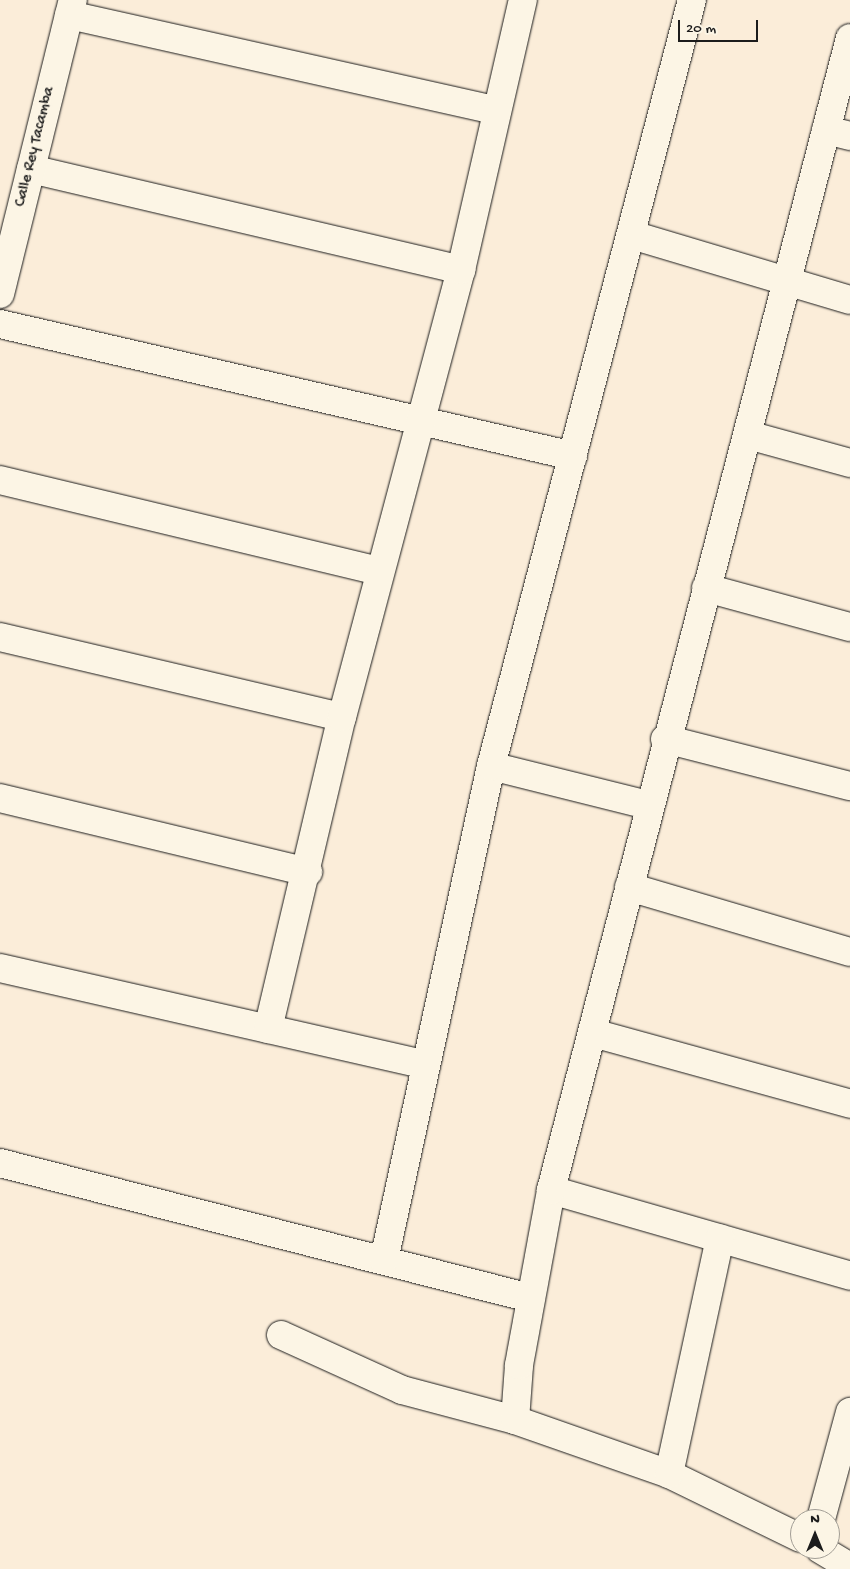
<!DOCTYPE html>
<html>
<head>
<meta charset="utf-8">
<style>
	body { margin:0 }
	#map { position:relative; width:850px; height:1569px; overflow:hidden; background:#fbedd9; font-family:"Gochi Hand",sans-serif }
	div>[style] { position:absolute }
	.roads { filter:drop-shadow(0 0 1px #1c1c1c) drop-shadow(0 0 1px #1c1c1c) }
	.minor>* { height:28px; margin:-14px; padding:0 14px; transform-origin:14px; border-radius:14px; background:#fcf5e5 }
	span { translate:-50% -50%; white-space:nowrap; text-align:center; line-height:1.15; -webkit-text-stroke:4.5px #fcf5e5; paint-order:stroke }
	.street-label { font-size:16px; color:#1c1c1c }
	.north { position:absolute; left:790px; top:1509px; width:50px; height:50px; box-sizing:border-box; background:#fcf5e5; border:1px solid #a29e95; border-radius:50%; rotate:0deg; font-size:14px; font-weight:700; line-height:20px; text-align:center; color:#1c1c1c }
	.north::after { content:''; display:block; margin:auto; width:18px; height:22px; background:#1c1c1c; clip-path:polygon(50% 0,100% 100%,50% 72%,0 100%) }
	.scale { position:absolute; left:678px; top:20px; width:80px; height:22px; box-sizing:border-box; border:2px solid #1c1c1c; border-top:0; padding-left:6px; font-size:15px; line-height:18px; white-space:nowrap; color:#1c1c1c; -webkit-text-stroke:4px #fcf5e5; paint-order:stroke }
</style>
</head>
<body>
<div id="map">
	<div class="roads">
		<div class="minor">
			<i style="left:69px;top:15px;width:436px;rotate:12.6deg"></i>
			<i style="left:826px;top:130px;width:25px;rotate:14deg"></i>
			<i style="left:31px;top:169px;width:442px;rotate:13.2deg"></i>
			<i style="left:632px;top:235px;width:227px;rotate:16.6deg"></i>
			<i style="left:0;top:294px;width:303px;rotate:-76.1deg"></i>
			<i style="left:0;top:324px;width:588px;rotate:12.97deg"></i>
			<i style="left:748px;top:435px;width:106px;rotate:15.4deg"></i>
			<i style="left:0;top:480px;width:390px;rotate:13.5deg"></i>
			<i style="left:706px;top:588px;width:149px;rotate:15.2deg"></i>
			<i style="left:0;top:637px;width:351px;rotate:13.2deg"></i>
			<i style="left:665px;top:739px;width:191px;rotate:14.3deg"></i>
			<i style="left:491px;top:766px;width:161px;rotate:14deg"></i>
			<i style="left:0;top:798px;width:317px;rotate:13.5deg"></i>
			<i style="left:629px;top:887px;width:230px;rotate:16.4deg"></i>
			<i style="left:0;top:968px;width:435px;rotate:12.8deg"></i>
			<i style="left:268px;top:1029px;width:321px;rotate:-76.7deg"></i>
			<i style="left:342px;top:717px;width:463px;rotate:-75.1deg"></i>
			<i style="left:461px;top:270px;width:277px;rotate:-77.1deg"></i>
			<i style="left:593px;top:1033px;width:267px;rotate:15.4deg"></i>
			<i style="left:0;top:1163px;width:547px;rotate:14.29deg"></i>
			<i style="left:551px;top:1190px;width:311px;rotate:16deg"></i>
			<i style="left:384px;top:1260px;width:505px;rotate:-77.78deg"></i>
			<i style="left:491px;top:766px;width:792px;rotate:-75.3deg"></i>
			<i style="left:281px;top:1335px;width:133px;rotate:24.4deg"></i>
			<i style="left:402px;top:1390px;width:117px;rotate:14.9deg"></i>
			<i style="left:515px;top:1420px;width:163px;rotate:19.3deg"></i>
			<i style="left:669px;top:1474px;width:146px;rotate:26deg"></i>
			<i style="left:515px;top:1420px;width:55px;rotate:-85.8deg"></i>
			<i style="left:519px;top:1365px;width:178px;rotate:-79.6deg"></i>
			<i style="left:551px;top:1190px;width:1190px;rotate:-75.45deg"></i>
			<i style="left:669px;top:1474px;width:241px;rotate:-77.8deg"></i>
			<i style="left:821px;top:1519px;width:111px;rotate:-74.8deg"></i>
			<i style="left:820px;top:1549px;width:35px;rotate:31deg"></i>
		</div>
	</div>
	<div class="street-label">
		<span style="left:36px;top:147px;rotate:-76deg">Calle Rey Tacamba</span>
	</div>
	<div class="north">N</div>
	<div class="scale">20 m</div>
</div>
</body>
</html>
